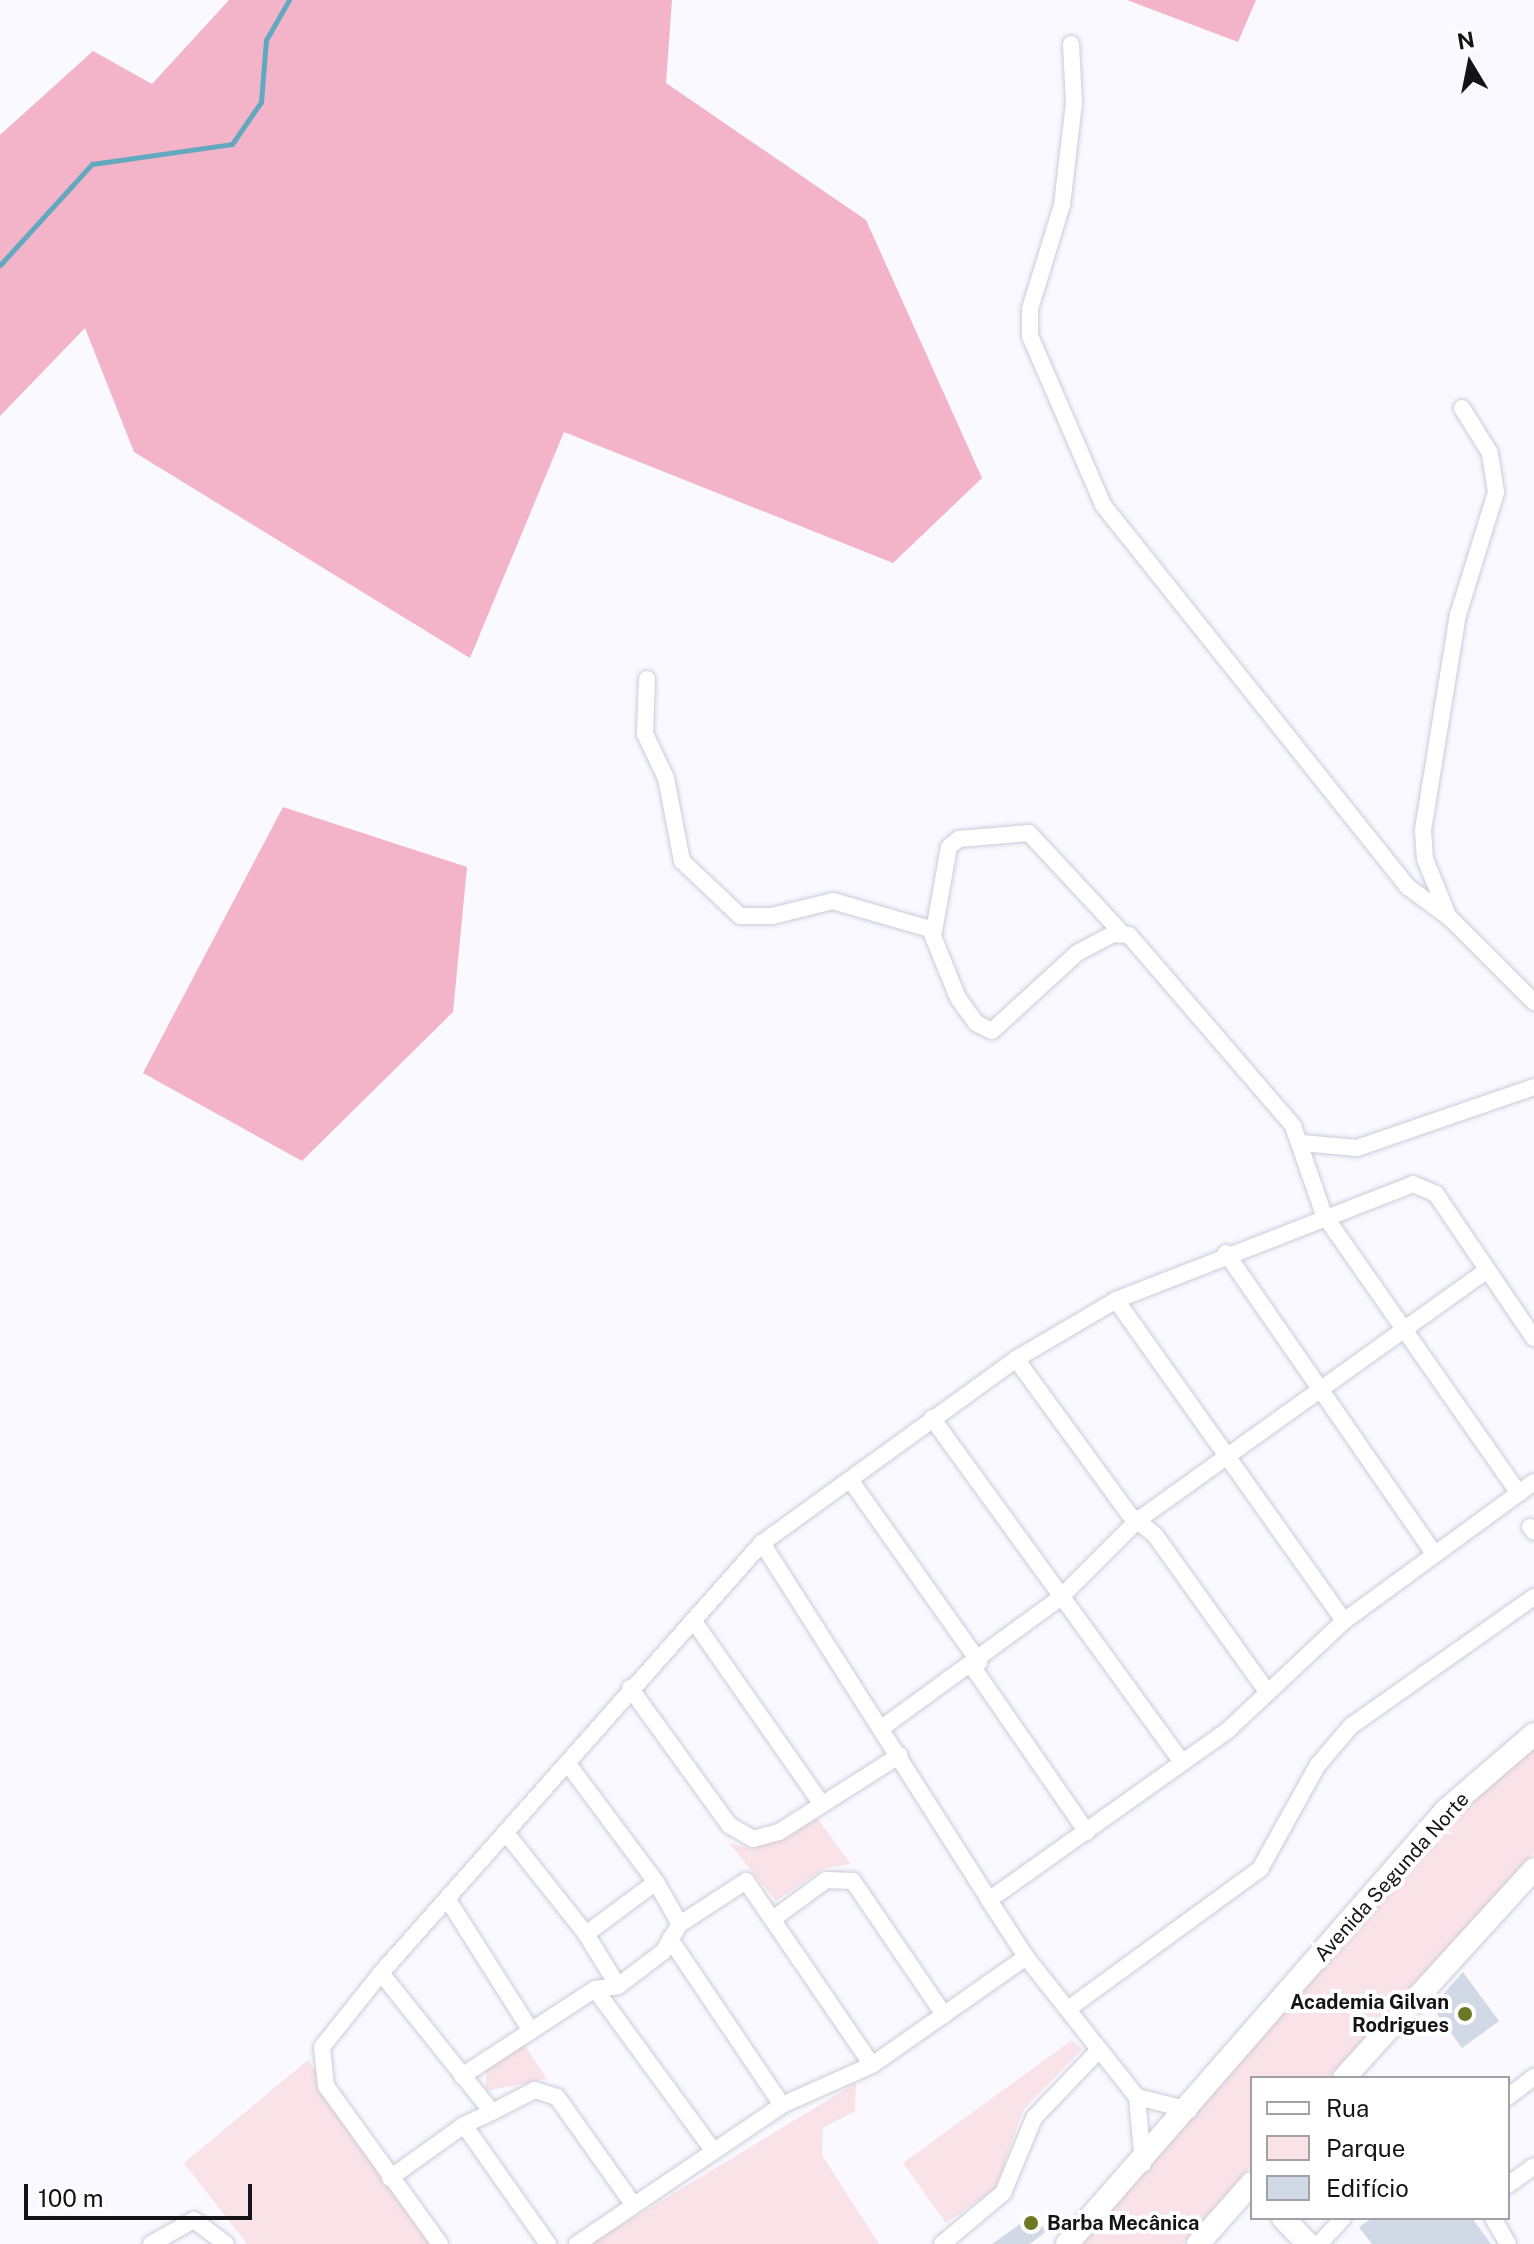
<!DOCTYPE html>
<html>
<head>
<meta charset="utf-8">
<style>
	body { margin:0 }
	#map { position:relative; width:1534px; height:2244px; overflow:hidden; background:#f9f9ff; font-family:"Public Sans",sans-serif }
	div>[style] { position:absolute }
	.green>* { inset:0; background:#fae2e9 }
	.forest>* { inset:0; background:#f3b4c9 }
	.stream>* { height:5px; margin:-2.5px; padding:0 2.5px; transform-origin:2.5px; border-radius:2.5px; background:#62a8be }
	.building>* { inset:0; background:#d0d9e5 }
	.roads { filter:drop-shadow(0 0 2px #ccccd9) drop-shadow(0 0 2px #ccccd9) }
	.street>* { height:16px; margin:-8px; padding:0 8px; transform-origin:8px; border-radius:8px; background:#fff }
	.secondary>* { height:22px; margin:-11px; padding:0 11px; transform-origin:11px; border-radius:11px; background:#fff }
	.dots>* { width:22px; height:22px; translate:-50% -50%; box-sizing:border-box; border:4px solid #fff; border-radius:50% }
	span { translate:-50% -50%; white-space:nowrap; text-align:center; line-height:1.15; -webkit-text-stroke:8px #fff; paint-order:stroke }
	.street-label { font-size:20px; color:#131318 }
	.poi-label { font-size:20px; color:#131318; font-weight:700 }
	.right { translate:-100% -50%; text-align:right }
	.left { translate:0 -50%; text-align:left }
	.legend { position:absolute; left:1250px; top:2076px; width:260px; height:144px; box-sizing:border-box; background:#fff; border:2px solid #a1a1a3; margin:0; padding:10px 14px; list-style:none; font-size:24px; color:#131318 }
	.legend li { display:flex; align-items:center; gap:16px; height:40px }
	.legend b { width:40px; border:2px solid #a1a1a3 }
	.north { position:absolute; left:1430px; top:24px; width:80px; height:80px; -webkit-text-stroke:6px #fff; paint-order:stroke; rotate:350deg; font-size:22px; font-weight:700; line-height:32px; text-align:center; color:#131318 }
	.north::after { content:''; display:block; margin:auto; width:28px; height:36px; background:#131318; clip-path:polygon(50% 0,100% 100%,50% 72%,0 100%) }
	.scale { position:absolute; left:24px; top:2184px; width:228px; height:36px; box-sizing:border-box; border:4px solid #131318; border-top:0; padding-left:10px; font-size:24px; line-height:28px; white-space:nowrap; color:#131318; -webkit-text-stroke:6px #fff; paint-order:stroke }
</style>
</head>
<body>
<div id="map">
	<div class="green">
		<i style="clip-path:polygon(1534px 1740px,1534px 1853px,1329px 2078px,1252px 2078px,1252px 2165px,1182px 2244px,1082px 2244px,1450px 1813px)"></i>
		<i style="clip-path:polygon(815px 1815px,851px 1864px,825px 1868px,776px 1901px,729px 1843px,753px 1849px)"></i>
		<i style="clip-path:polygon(1072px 2040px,1082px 2049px,1023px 2110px,996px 2188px,946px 2223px,903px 2163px)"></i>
		<i style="clip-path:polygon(522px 2041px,547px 2079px,486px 2091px,486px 2068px)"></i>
		<i style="clip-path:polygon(308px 2060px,440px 2244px,247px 2244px,184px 2163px)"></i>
		<i style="clip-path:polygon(856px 2083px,855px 2111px,823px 2128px,822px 2155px,879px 2244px,590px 2244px)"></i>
	</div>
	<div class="forest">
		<i style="clip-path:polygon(229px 0,672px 0,666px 83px,866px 220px,982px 478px,893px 563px,564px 432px,470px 658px,134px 452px,85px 328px,0 416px,0 135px,93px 51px,152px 84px)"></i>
		<i style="clip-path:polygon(1127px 0,1256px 0,1238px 42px)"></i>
		<i style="clip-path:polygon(283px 807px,467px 867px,453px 1012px,302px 1161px,143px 1073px)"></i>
	</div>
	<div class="stream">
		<i style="left:0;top:265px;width:137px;rotate:-47.7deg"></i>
		<i style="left:92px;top:164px;width:141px;rotate:-8.1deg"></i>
		<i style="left:232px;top:144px;width:51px;rotate:-55.4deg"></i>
		<i style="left:261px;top:102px;width:62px;rotate:-85.4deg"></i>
		<i style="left:266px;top:40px;width:46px;rotate:-60.1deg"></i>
	</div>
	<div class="building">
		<i style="clip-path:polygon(1463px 1972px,1499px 2021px,1462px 2048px,1432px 2007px)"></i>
		<i style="clip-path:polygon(1034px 2214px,1046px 2232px,1039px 2237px,1030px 2244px,992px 2244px)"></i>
		<i style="clip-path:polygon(1372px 2218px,1472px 2218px,1491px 2244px,1372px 2244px,1359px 2227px)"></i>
	</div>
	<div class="roads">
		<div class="street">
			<i style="left:1071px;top:44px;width:59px;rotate:87.1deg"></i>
			<i style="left:1074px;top:103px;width:103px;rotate:96.7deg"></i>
			<i style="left:1062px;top:205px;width:109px;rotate:107.1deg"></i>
			<i style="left:1030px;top:309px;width:27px;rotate:90deg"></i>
			<i style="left:1030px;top:336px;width:184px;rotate:66.6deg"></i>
			<i style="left:1103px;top:505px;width:489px;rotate:51.4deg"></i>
			<i style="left:1408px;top:887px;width:52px;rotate:36.4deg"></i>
			<i style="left:1450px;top:918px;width:119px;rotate:45deg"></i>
			<i style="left:647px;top:679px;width:55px;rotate:92.1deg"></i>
			<i style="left:645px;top:734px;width:49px;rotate:64.5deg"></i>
			<i style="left:666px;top:778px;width:85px;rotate:79.1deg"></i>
			<i style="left:682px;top:861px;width:80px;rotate:43.5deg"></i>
			<i style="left:740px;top:916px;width:32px"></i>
			<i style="left:772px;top:916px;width:63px;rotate:-13.8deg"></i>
			<i style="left:833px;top:901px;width:101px;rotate:16.1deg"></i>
			<i style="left:930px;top:929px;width:74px;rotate:67.9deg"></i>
			<i style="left:958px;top:998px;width:31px;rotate:54deg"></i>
			<i style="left:976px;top:1023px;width:18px;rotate:27deg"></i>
			<i style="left:992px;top:1031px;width:115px;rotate:-42.5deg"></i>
			<i style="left:1077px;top:953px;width:41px;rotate:-27.8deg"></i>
			<i style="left:1113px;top:934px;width:16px;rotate:4deg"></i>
			<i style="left:1129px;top:935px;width:252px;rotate:49.3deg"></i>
			<i style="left:1293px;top:1126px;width:94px;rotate:70.8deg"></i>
			<i style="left:1324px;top:1215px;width:340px;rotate:55deg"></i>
			<i style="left:1447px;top:913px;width:58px;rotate:-112.2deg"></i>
			<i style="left:1425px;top:859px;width:29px;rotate:-94deg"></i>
			<i style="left:1423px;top:830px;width:218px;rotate:-80.8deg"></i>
			<i style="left:1458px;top:615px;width:129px;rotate:-72.8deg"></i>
			<i style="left:1496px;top:492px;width:39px;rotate:-99deg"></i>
			<i style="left:1490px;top:453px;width:53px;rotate:-121.9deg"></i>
			<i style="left:934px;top:931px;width:85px;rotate:-79.9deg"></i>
			<i style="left:949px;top:847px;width:13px;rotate:-39deg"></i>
			<i style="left:959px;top:839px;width:70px;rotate:-4.9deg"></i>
			<i style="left:1029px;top:833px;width:137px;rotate:47.1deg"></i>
			<i style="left:1302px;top:1143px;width:55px;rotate:5.2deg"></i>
			<i style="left:1357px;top:1148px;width:187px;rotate:-19deg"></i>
			<i style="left:1226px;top:1253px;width:365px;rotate:55.3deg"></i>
			<i style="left:1116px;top:1300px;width:394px;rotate:54.6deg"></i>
			<i style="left:1016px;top:1359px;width:192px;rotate:53.9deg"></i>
			<i style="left:1129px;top:1514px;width:33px;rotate:39deg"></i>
			<i style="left:1155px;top:1535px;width:194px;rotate:54.4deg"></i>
			<i style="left:932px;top:1418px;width:425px;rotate:54deg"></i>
			<i style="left:851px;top:1481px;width:222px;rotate:54.7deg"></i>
			<i style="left:1530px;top:1527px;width:6px;rotate:51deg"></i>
			<i style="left:762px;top:1543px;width:423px;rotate:57.5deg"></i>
			<i style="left:693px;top:1620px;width:225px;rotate:55deg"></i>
			<i style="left:972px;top:1666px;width:202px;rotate:55.3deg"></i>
			<i style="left:630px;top:1688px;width:169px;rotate:54.1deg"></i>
			<i style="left:729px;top:1825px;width:28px;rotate:30deg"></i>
			<i style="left:753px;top:1839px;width:27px;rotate:-15deg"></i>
			<i style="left:779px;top:1832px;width:143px;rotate:-32.5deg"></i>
			<i style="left:883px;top:1727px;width:220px;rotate:-36.1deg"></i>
			<i style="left:1061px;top:1597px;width:109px;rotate:-45deg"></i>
			<i style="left:1138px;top:1520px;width:428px;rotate:-35.6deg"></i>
			<i style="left:568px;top:1764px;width:147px;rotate:53.3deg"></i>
			<i style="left:656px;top:1882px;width:48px;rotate:60.3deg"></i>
			<i style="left:506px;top:1833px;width:129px;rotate:51.6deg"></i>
			<i style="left:586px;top:1934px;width:61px;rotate:58.4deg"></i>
			<i style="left:448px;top:1900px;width:155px;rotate:57.6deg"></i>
			<i style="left:773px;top:1919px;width:66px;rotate:-36.3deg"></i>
			<i style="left:826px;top:1880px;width:27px;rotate:2deg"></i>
			<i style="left:853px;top:1881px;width:162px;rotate:55.8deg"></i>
			<i style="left:586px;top:1934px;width:87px;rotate:-36.6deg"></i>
			<i style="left:670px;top:1939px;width:200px;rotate:56deg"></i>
			<i style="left:381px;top:1973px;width:178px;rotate:51.4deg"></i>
			<i style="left:492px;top:2112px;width:31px;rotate:155deg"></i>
			<i style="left:464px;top:2125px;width:91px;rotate:144.4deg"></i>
			<i style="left:595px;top:1989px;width:200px;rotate:53.8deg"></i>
			<i style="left:1068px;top:2009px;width:238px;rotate:-36.1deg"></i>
			<i style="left:1260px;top:1869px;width:118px;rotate:-61deg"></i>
			<i style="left:1317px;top:1766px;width:52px;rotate:-49.6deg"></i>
			<i style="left:1351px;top:1726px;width:224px;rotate:-35.2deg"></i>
			<i style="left:462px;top:2076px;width:159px;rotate:-33.2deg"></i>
			<i style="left:595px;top:1989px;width:23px;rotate:-7deg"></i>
			<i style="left:618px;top:1986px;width:56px;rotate:-37.1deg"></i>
			<i style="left:663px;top:1952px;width:33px;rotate:-59deg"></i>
			<i style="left:680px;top:1924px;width:79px;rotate:-33.1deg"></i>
			<i style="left:746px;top:1881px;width:223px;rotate:55.6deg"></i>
			<i style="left:1137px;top:2097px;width:54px;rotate:14deg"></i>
			<i style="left:1508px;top:2097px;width:33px;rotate:-38deg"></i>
			<i style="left:492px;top:2112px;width:48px;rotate:-27.1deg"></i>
			<i style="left:535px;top:2090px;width:23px;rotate:18deg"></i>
			<i style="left:557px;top:2097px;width:131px;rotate:54.6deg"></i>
			<i style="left:464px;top:2125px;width:146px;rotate:54.8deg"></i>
			<i style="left:1143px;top:2164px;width:67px;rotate:-95.1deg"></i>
			<i style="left:1137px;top:2097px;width:179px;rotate:-128.4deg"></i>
			<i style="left:1026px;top:1957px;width:68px;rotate:-123deg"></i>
			<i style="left:989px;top:1900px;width:293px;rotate:-35.4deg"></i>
			<i style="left:1228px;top:1730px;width:159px;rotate:-43.2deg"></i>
			<i style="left:1344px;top:1621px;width:235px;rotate:-36.2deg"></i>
			<i style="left:1508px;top:2185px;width:32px;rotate:-36deg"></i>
			<i style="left:1493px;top:2218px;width:30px;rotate:60deg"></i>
			<i style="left:151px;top:2244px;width:49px;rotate:-29.2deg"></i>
			<i style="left:194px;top:2220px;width:40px;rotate:37deg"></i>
			<i style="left:440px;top:2244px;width:195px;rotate:-125.8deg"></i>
			<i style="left:326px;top:2086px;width:39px;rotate:-96deg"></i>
			<i style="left:322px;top:2047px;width:95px;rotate:-51.4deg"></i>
			<i style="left:381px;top:1973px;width:575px;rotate:-48.46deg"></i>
			<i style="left:762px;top:1543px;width:314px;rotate:-35.9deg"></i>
			<i style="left:1016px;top:1359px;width:116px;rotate:-30.5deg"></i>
			<i style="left:1116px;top:1300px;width:319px;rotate:-21.3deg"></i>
			<i style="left:1413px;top:1184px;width:25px;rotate:23deg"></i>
			<i style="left:1436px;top:1194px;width:174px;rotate:55.8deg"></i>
			<i style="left:577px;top:2244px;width:248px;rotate:-34.1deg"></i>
			<i style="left:782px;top:2105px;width:98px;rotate:-24deg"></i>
			<i style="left:872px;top:2065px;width:188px;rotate:-35deg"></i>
			<i style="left:942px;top:2244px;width:80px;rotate:-39.9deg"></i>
			<i style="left:1003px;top:2193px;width:81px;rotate:-67.5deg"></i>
			<i style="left:1034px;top:2118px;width:94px;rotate:-46.3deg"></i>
			<i style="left:1319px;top:2244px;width:35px;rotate:-47deg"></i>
		</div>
		<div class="secondary">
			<i style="left:1344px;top:2078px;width:282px;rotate:-47.7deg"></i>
			<i style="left:1283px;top:2218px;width:36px;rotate:46deg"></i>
			<i style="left:1067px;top:2244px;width:576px;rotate:-48.87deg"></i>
			<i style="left:1446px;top:1810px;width:116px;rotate:-40.8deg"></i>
			<i style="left:1198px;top:2244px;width:81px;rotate:-48.5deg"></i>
		</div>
	</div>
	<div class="dots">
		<i style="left:1465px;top:2014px;background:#6c7823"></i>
		<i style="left:1031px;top:2223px;background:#6c7823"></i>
	</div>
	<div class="street-label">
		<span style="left:1392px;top:1877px;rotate:-48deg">Avenida Segunda Norte</span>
	</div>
	<div class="poi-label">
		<span class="right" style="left:1449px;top:2014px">Academia Gilvan<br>Rodrigues</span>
		<span class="left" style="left:1047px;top:2223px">Barba Mecânica</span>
	</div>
	<ul class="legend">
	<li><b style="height:10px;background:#fff"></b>Rua</li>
	<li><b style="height:22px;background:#fae2e9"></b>Parque</li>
	<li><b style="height:22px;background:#d0d9e5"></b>Edifício</li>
	</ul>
	<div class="north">N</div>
	<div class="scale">100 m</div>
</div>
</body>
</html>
